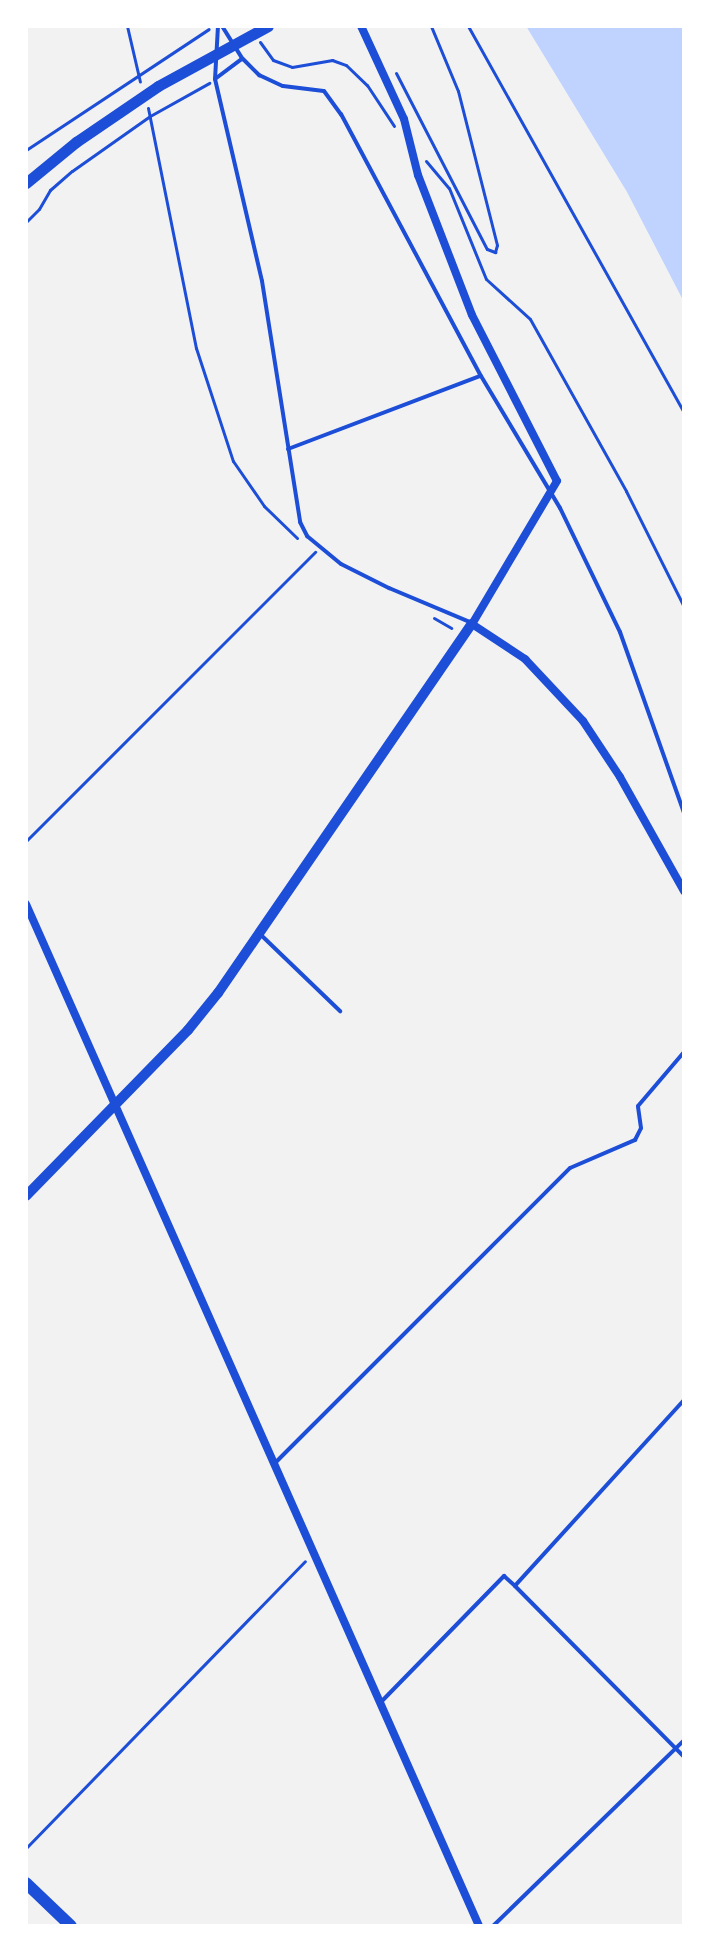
<!DOCTYPE html>
<html>
<head>
<meta charset="utf-8">
<style>
	body { margin:0 }
	#map { position:relative; width:710px; height:1952px; overflow:hidden; background:#f2f2f2; font-family:Georgia,serif }
	div>[style] { position:absolute }
	.water>* { inset:0; background:#bfd3fe }
	.path>* { height:3px; margin:-1.5px; padding:0 1.5px; transform-origin:1.5px; border-radius:1.5px; background:#1d4ed8 }
	.service>* { height:4px; margin:-2px; padding:0 2px; transform-origin:2px; border-radius:2px; background:#1d4ed8 }
	.minor>* { height:8px; margin:-4px; padding:0 4px; transform-origin:4px; border-radius:4px; background:#1d4ed8 }
	.tertiary>* { height:10px; margin:-5px; padding:0 5px; transform-origin:5px; border-radius:5px; background:#1d4ed8 }
	.secondary>* { height:11px; margin:-5.5px; padding:0 5.5px; transform-origin:5.5px; border-radius:5.5px; background:#1d4ed8 }
	.primary>* { height:12px; margin:-6px; padding:0 6px; transform-origin:6px; border-radius:6px; background:#1d4ed8 }
	span { translate:-50% -50%; white-space:nowrap; text-align:center; line-height:1.15; -webkit-text-stroke:8px #fff; paint-order:stroke }
	.frame { position:absolute; inset:0; border:28px solid #fff; pointer-events:none }
</style>
</head>
<body>
<div id="map">
	<div class="water">
		<i style="clip-path:polygon(526px 26px,684px 26px,684px 302px,627px 192px)"></i>
	</div>
	<div class="path">
		<i style="left:127px;top:26px;width:57px;rotate:76.9deg"></i>
		<i style="left:468px;top:26px;width:443px;rotate:60.8deg"></i>
		<i style="left:260px;top:42px;width:22px;rotate:54deg"></i>
		<i style="left:273px;top:60px;width:20px;rotate:20deg"></i>
		<i style="left:292px;top:67px;width:41px;rotate:-9.9deg"></i>
		<i style="left:332px;top:60px;width:15px;rotate:20deg"></i>
		<i style="left:346px;top:65px;width:29px;rotate:44deg"></i>
		<i style="left:367px;top:85px;width:49px;rotate:56.6deg"></i>
		<i style="left:396px;top:73px;width:198px;rotate:62.7deg"></i>
		<i style="left:487px;top:249px;width:9px;rotate:21deg"></i>
		<i style="left:495px;top:252px;width:7px;rotate:-74deg"></i>
		<i style="left:497px;top:245px;width:159px;rotate:-104.2deg"></i>
		<i style="left:458px;top:91px;width:70px;rotate:-112.6deg"></i>
		<i style="left:148px;top:108px;width:245px;rotate:78.7deg"></i>
		<i style="left:196px;top:348px;width:119px;rotate:71.9deg"></i>
		<i style="left:233px;top:461px;width:55px;rotate:55.4deg"></i>
		<i style="left:264px;top:506px;width:46px;rotate:44.1deg"></i>
		<i style="left:26px;top:150px;width:219px;rotate:-33.5deg"></i>
		<i style="left:426px;top:161px;width:35px;rotate:50deg"></i>
		<i style="left:449px;top:188px;width:98px;rotate:67.9deg"></i>
		<i style="left:486px;top:279px;width:59px;rotate:42.3deg"></i>
		<i style="left:530px;top:319px;width:197px;rotate:60.8deg"></i>
		<i style="left:626px;top:491px;width:130px;rotate:63.4deg"></i>
		<i style="left:26px;top:222px;width:18px;rotate:-45deg"></i>
		<i style="left:39px;top:209px;width:22px;rotate:-60deg"></i>
		<i style="left:50px;top:190px;width:29px;rotate:-41deg"></i>
		<i style="left:72px;top:171px;width:95px;rotate:-35.2deg"></i>
		<i style="left:150px;top:116px;width:68px;rotate:-29.2deg"></i>
		<i style="left:434px;top:618px;width:20px;rotate:30deg"></i>
		<i style="left:26px;top:841px;width:409px;rotate:-45deg"></i>
		<i style="left:26px;top:1848px;width:400px;rotate:-45.8deg"></i>
	</div>
	<div class="service">
		<i style="left:218px;top:26px;width:53px;rotate:93.2deg"></i>
		<i style="left:215px;top:79px;width:207px;rotate:76.9deg"></i>
		<i style="left:262px;top:281px;width:244px;rotate:81deg"></i>
		<i style="left:300px;top:522px;width:16px;rotate:63deg"></i>
		<i style="left:307px;top:536px;width:44px;rotate:39.5deg"></i>
		<i style="left:341px;top:564px;width:54px;rotate:26.6deg"></i>
		<i style="left:389px;top:588px;width:88px;rotate:22.8deg"></i>
		<i style="left:222px;top:26px;width:39px;rotate:58deg"></i>
		<i style="left:243px;top:59px;width:23px;rotate:45deg"></i>
		<i style="left:259px;top:75px;width:26px;rotate:25deg"></i>
		<i style="left:283px;top:86px;width:41px;rotate:7deg"></i>
		<i style="left:324px;top:91px;width:29px;rotate:54deg"></i>
		<i style="left:341px;top:114px;width:297px;rotate:61.9deg"></i>
		<i style="left:481px;top:376px;width:154px;rotate:59.1deg"></i>
		<i style="left:560px;top:508px;width:138px;rotate:64.2deg"></i>
		<i style="left:620px;top:632px;width:192px;rotate:70.5deg"></i>
		<i style="left:215px;top:79px;width:34px;rotate:-37deg"></i>
		<i style="left:288px;top:449px;width:205px;rotate:-20.8deg"></i>
		<i style="left:261px;top:935px;width:110px;rotate:43.9deg"></i>
		<i style="left:684px;top:1400px;width:251px;rotate:132.3deg"></i>
		<i style="left:515px;top:1586px;width:240px;rotate:45.3deg"></i>
		<i style="left:275px;top:1463px;width:417px;rotate:-45deg"></i>
		<i style="left:570px;top:1168px;width:71px;rotate:-23.3deg"></i>
		<i style="left:635px;top:1140px;width:13px;rotate:-63deg"></i>
		<i style="left:641px;top:1128px;width:22px;rotate:-98deg"></i>
		<i style="left:638px;top:1106px;width:71px;rotate:-49.6deg"></i>
		<i style="left:382px;top:1701px;width:175px;rotate:-45.7deg"></i>
		<i style="left:504px;top:1576px;width:15px;rotate:42deg"></i>
		<i style="left:493px;top:1926px;width:267px;rotate:-44.2deg"></i>
	</div>
	<div class="minor">
		<i style="left:361px;top:26px;width:102px;rotate:65.2deg"></i>
		<i style="left:404px;top:119px;width:58px;rotate:76deg"></i>
		<i style="left:418px;top:175px;width:150px;rotate:68.9deg"></i>
		<i style="left:472px;top:315px;width:186px;rotate:62.9deg"></i>
		<i style="left:557px;top:481px;width:166px;rotate:120.7deg"></i>
		<i style="left:472px;top:624px;width:64px;rotate:33.4deg"></i>
		<i style="left:525px;top:659px;width:85px;rotate:46.9deg"></i>
		<i style="left:583px;top:721px;width:67px;rotate:56.5deg"></i>
		<i style="left:620px;top:777px;width:131px;rotate:60.7deg"></i>
		<i style="left:26px;top:904px;width:1118px;rotate:66.09deg"></i>
	</div>
	<div class="tertiary">
		<i style="left:26px;top:1196px;width:232px;rotate:-45.7deg"></i>
		<i style="left:188px;top:1030px;width:48px;rotate:-51deg"></i>
		<i style="left:218px;top:993px;width:448px;rotate:-55.5deg"></i>
	</div>
	<div class="secondary">
		<i style="left:26px;top:183px;width:65px;rotate:-39.4deg"></i>
		<i style="left:76px;top:142px;width:99px;rotate:-34.3deg"></i>
		<i style="left:158px;top:86px;width:125px;rotate:-28.6deg"></i>
	</div>
	<div class="primary">
		<i style="left:26px;top:1883px;width:62px;rotate:43.7deg"></i>
	</div>
	<div class="frame"></div>
</div>
</body>
</html>
